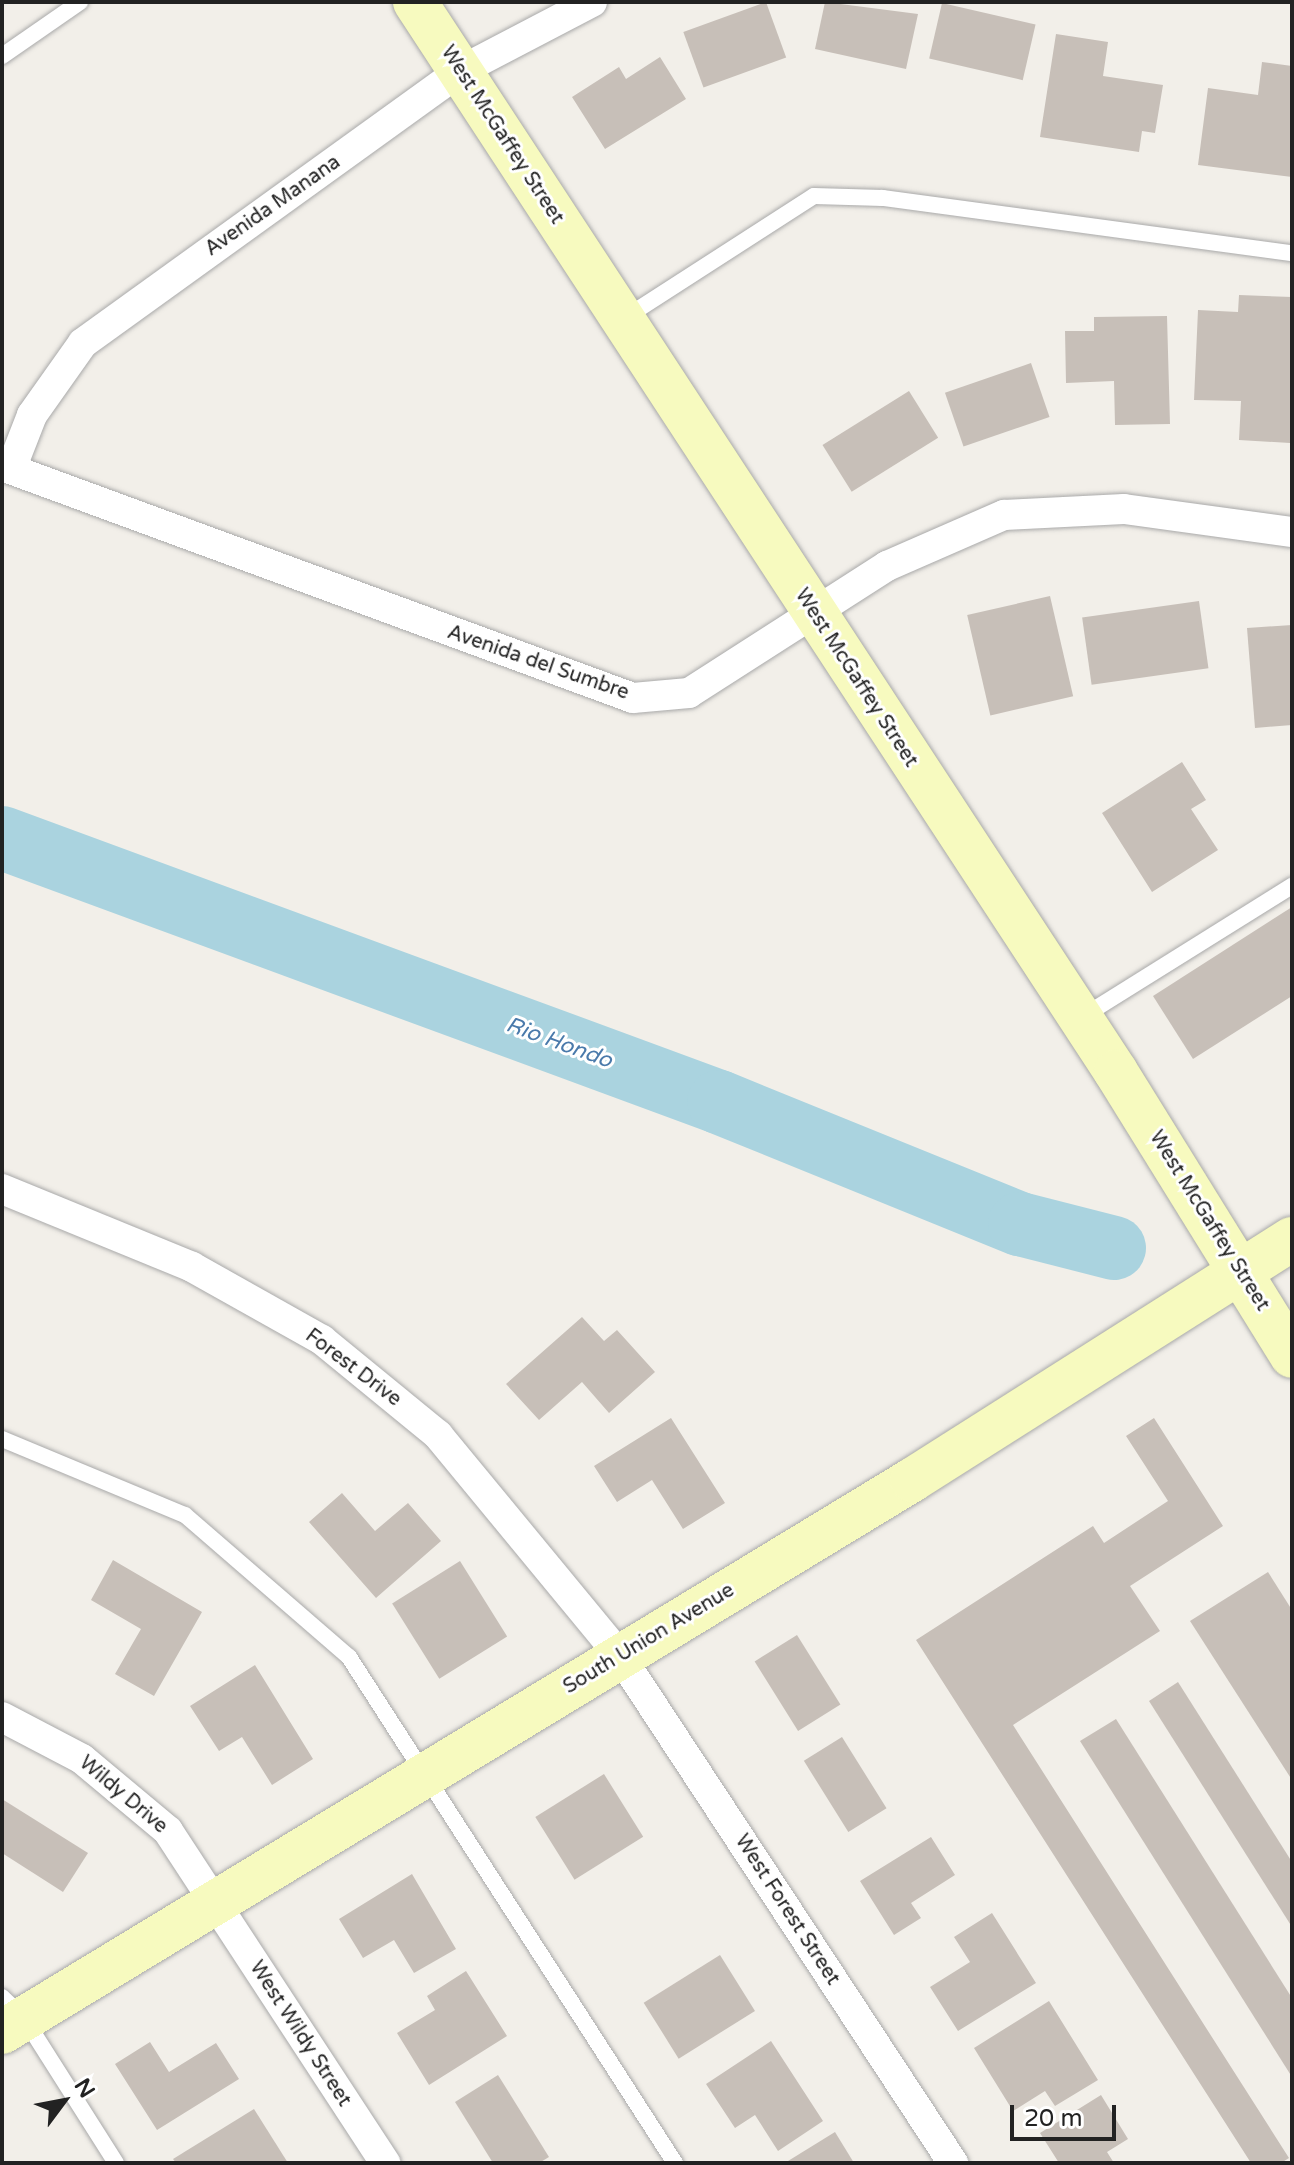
<!DOCTYPE html>
<html>
<head>
<meta charset="utf-8">
<style>
	body { margin:0 }
	#map { position:relative; width:1294px; height:2165px; overflow:hidden; background:#f2efe9; font-family:"Varela Round",sans-serif }
	div>[style] { position:absolute }
	.river>* { height:64px; margin:-32px; padding:0 32px; transform-origin:32px; border-radius:32px; background:#aad3df }
	.building>* { inset:0; background:#c7bfb8; transform-origin:0 0 }
	.roads { filter:drop-shadow(0 0 2px #a9a9a9) drop-shadow(0 0 2px #a9a9a9) }
	.lane>* { height:16px; margin:-8px; padding:0 8px; transform-origin:8px; border-radius:8px; background:#fff }
	.street>* { height:30px; margin:-15px; padding:0 15px; transform-origin:15px; border-radius:15px; background:#fff }
	.secondary>* { height:44px; margin:-22px; padding:0 22px; transform-origin:22px; border-radius:22px; background:#f7fabf }
	span { translate:-50% -50%; white-space:nowrap; text-align:center; line-height:1.15; -webkit-text-stroke:6px #fff; paint-order:stroke }
	.street-label { font-size:20px; color:#222 }
	.water-label { font-size:22px; color:#4a7aab; font-style:italic }
	.frame { position:absolute; inset:0; border:4px solid #222; pointer-events:none }
	.north { position:absolute; left:24px; top:2061px; width:80px; height:80px; -webkit-text-stroke:6px #fff; paint-order:stroke; rotate:58deg; font-size:22px; font-weight:700; line-height:32px; text-align:center; color:#222 }
	.north::after { content:''; display:block; margin:auto; width:28px; height:36px; background:#222; clip-path:polygon(50% 0,100% 100%,50% 72%,0 100%) }
	.scale { position:absolute; left:1010px; top:2105px; width:106px; height:36px; box-sizing:border-box; border:4px solid #222; border-top:0; padding-left:10px; font-size:24px; line-height:28px; white-space:nowrap; color:#222; -webkit-text-stroke:6px #fff; paint-order:stroke }
</style>
</head>
<body>
<div id="map">
	<div class="river">
		<i style="left:2px;top:838px;width:764px;rotate:20.21deg"></i>
		<i style="left:719px;top:1102px;width:325px;rotate:22.1deg"></i>
		<i style="left:1020px;top:1224px;width:97px;rotate:14.3deg"></i>
	</div>
	<div class="building">
		<i style="left:766px;top:2px;width:59px;height:88px;rotate:70deg"></i>
		<i style="clip-path:polygon(825px 2px,918px 14px,906px 69px,815px 49px)"></i>
		<i style="left:942px;top:3px;width:96px;height:57px;rotate:13deg"></i>
		<i style="clip-path:polygon(1056px 34px,1108px 42px,1103px 76px,1163px 85px,1155px 133px,1142px 131px,1139px 152px,1040px 137px)"></i>
		<i style="clip-path:polygon(660px 57px,686px 99px,605px 149px,572px 97px,619px 67px,626px 79px)"></i>
		<i style="clip-path:polygon(1262px 62px,1292px 66px,1292px 177px,1198px 165px,1208px 88px,1258px 95px)"></i>
		<i style="clip-path:polygon(1239px 295px,1292px 297px,1290px 443px,1239px 440px,1241px 401px,1194px 400px,1198px 310px,1238px 312px)"></i>
		<i style="clip-path:polygon(1167px 316px,1170px 424px,1115px 425px,1114px 381px,1066px 383px,1065px 331px,1094px 331px,1094px 317px)"></i>
		<i style="left:1031px;top:363px;width:57px;height:91px;rotate:71deg"></i>
		<i style="left:909px;top:391px;width:55px;height:102px;rotate:58deg"></i>
		<i style="left:1050px;top:596px;width:103px;height:85px;rotate:77deg"></i>
		<i style="left:1199px;top:601px;width:68px;height:118px;rotate:82deg"></i>
		<i style="clip-path:polygon(1292px 625px,1292px 725px,1255px 728px,1247px 628px)"></i>
		<i style="clip-path:polygon(1182px 762px,1206px 800px,1191px 809px,1218px 850px,1152px 892px,1102px 813px)"></i>
		<i style="clip-path:polygon(1292px 907px,1292px 996px,1193px 1059px,1153px 996px)"></i>
		<i style="clip-path:polygon(582px 1317px,604px 1341px,617px 1330px,655px 1372px,609px 1413px,582px 1382px,539px 1420px,506px 1384px)"></i>
		<i style="clip-path:polygon(671px 1418px,725px 1503px,683px 1529px,652px 1480px,617px 1502px,594px 1466px)"></i>
		<i style="clip-path:polygon(1154px 1418px,1223px 1526px,1130px 1586px,1160px 1631px,1013px 1725px,1289px 2158px,1281px 2163px,1251px 2163px,916px 1640px,1093px 1526px,1104px 1543px,1168px 1501px,1126px 1436px)"></i>
		<i style="clip-path:polygon(342px 1493px,375px 1531px,408px 1503px,441px 1541px,376px 1598px,309px 1522px)"></i>
		<i style="clip-path:polygon(113px 1560px,202px 1612px,154px 1696px,115px 1674px,141px 1629px,91px 1600px)"></i>
		<i style="left:460px;top:1561px;width:89px;height:80px;rotate:58deg"></i>
		<i style="clip-path:polygon(1268px 1572px,1292px 1610px,1292px 1780px,1190px 1621px)"></i>
		<i style="left:797px;top:1635px;width:82px;height:50px;rotate:58deg"></i>
		<i style="clip-path:polygon(255px 1665px,313px 1759px,272px 1785px,242px 1737px,219px 1751px,190px 1706px)"></i>
		<i style="clip-path:polygon(1178px 1682px,1292px 1862px,1292px 1927px,1149px 1701px)"></i>
		<i style="clip-path:polygon(1116px 1719px,1292px 1998px,1292px 2077px,1080px 1741px)"></i>
		<i style="left:842px;top:1737px;width:84px;height:45px;rotate:58deg"></i>
		<i style="left:604px;top:1774px;width:74px;height:81px;rotate:58deg"></i>
		<i style="clip-path:polygon(2px 1799px,88px 1853px,63px 1892px,2px 1853px)"></i>
		<i style="clip-path:polygon(931px 1837px,955px 1875px,911px 1903px,921px 1918px,894px 1935px,860px 1881px)"></i>
		<i style="clip-path:polygon(412px 1874px,456px 1949px,414px 1973px,394px 1940px,363px 1958px,339px 1919px)"></i>
		<i style="clip-path:polygon(992px 1913px,1036px 1983px,958px 2031px,930px 1987px,970px 1962px,954px 1937px)"></i>
		<i style="left:720px;top:1955px;width:66px;height:90px;rotate:58deg"></i>
		<i style="clip-path:polygon(466px 1971px,507px 2036px,429px 2085px,397px 2033px,435px 2010px,427px 1996px)"></i>
		<i style="clip-path:polygon(1049px 2001px,1098px 2080px,1055px 2106px,1045px 2091px,1013px 2111px,974px 2048px)"></i>
		<i style="clip-path:polygon(771px 2041px,823px 2121px,778px 2151px,755px 2115px,735px 2128px,706px 2084px)"></i>
		<i style="clip-path:polygon(150px 2042px,169px 2072px,216px 2043px,239px 2079px,157px 2130px,115px 2064px)"></i>
		<i style="clip-path:polygon(498px 2075px,549px 2157px,539px 2163px,493px 2163px,455px 2102px)"></i>
		<i style="clip-path:polygon(1101px 2095px,1128px 2139px,1107px 2152px,1114px 2163px,1059px 2163px,1040px 2133px)"></i>
		<i style="clip-path:polygon(254px 2109px,288px 2163px,176px 2163px,173px 2159px)"></i>
		<i style="clip-path:polygon(835px 2132px,854px 2163px,789px 2163px,788px 2161px)"></i>
	</div>
	<div class="roads">
		<div class="lane">
			<i style="left:2px;top:56px;width:95px;rotate:-34.7deg"></i>
			<i style="left:623px;top:319px;width:227px;rotate:-32.8deg"></i>
			<i style="left:814px;top:196px;width:69px;rotate:1.7deg"></i>
			<i style="left:883px;top:198px;width:413px;rotate:7.7deg"></i>
			<i style="left:1082px;top:1017px;width:248px;rotate:-32deg"></i>
			<i style="left:2px;top:1439px;width:198px;rotate:22.6deg"></i>
			<i style="left:185px;top:1515px;width:217px;rotate:40.9deg"></i>
			<i style="left:349px;top:1657px;width:602px;rotate:57.21deg"></i>
			<i style="left:2px;top:1997px;width:30px;rotate:44deg"></i>
			<i style="left:24px;top:2018px;width:172px;rotate:57.6deg"></i>
		</div>
		<div class="street">
			<i style="left:2px;top:466px;width:672px;rotate:20.19deg"></i>
			<i style="left:633px;top:698px;width:56px;rotate:-5.1deg"></i>
			<i style="left:689px;top:693px;width:235px;rotate:-32.7deg"></i>
			<i style="left:887px;top:566px;width:128px;rotate:-23.6deg"></i>
			<i style="left:1004px;top:515px;width:120px;rotate:-2.9deg"></i>
			<i style="left:1124px;top:509px;width:170px;rotate:7.8deg"></i>
			<i style="left:11px;top:469px;width:58px;rotate:-68.7deg"></i>
			<i style="left:32px;top:415px;width:88px;rotate:-54.7deg"></i>
			<i style="left:83px;top:343px;width:465px;rotate:-35.8deg"></i>
			<i style="left:460px;top:71px;width:149px;rotate:-27.6deg"></i>
			<i style="left:2px;top:1189px;width:205px;rotate:22.3deg"></i>
			<i style="left:192px;top:1267px;width:149px;rotate:29.3deg"></i>
			<i style="left:322px;top:1340px;width:150px;rotate:39.3deg"></i>
			<i style="left:438px;top:1435px;width:286px;rotate:50.5deg"></i>
			<i style="left:620px;top:1656px;width:607px;rotate:56.7deg"></i>
			<i style="left:2px;top:1717px;width:90px;rotate:27.7deg"></i>
			<i style="left:82px;top:1759px;width:112px;rotate:39.9deg"></i>
			<i style="left:168px;top:1831px;width:397px;rotate:56.8deg"></i>
		</div>
		<div class="secondary">
			<i style="left:415px;top:2px;width:1279px;rotate:56.77deg"></i>
			<i style="left:1116px;top:1072px;width:334px;rotate:58.2deg"></i>
			<i style="left:2px;top:2032px;width:1064px;rotate:-31.24deg"></i>
			<i style="left:912px;top:1480px;width:450px;rotate:-32.4deg"></i>
		</div>
	</div>
	<div class="street-label">
		<span style="left:502px;top:135px;rotate:57deg">West McGaffey Street</span>
		<span style="left:273px;top:206px;rotate:-35deg">Avenida Manana</span>
		<span style="left:538px;top:663px;rotate:19deg">Avenida del Sumbre</span>
		<span style="left:856px;top:678px;rotate:57deg">West McGaffey Street</span>
		<span style="left:1209px;top:1221px;rotate:58deg">West McGaffey Street</span>
		<span style="left:353px;top:1368px;rotate:37deg">Forest Drive</span>
		<span style="left:649px;top:1639px;rotate:-31deg">South Union Avenue</span>
		<span style="left:123px;top:1795px;rotate:40deg">Wildy Drive</span>
		<span style="left:787px;top:1910px;rotate:57deg">West Forest Street</span>
		<span style="left:300px;top:2034px;rotate:57deg">West Wildy Street</span>
	</div>
	<div class="water-label">
		<span style="left:559px;top:1043px;rotate:20deg">Rio Hondo</span>
	</div>
	<div class="frame"></div>
	<div class="north">N</div>
	<div class="scale">20 m</div>
</div>
</body>
</html>
